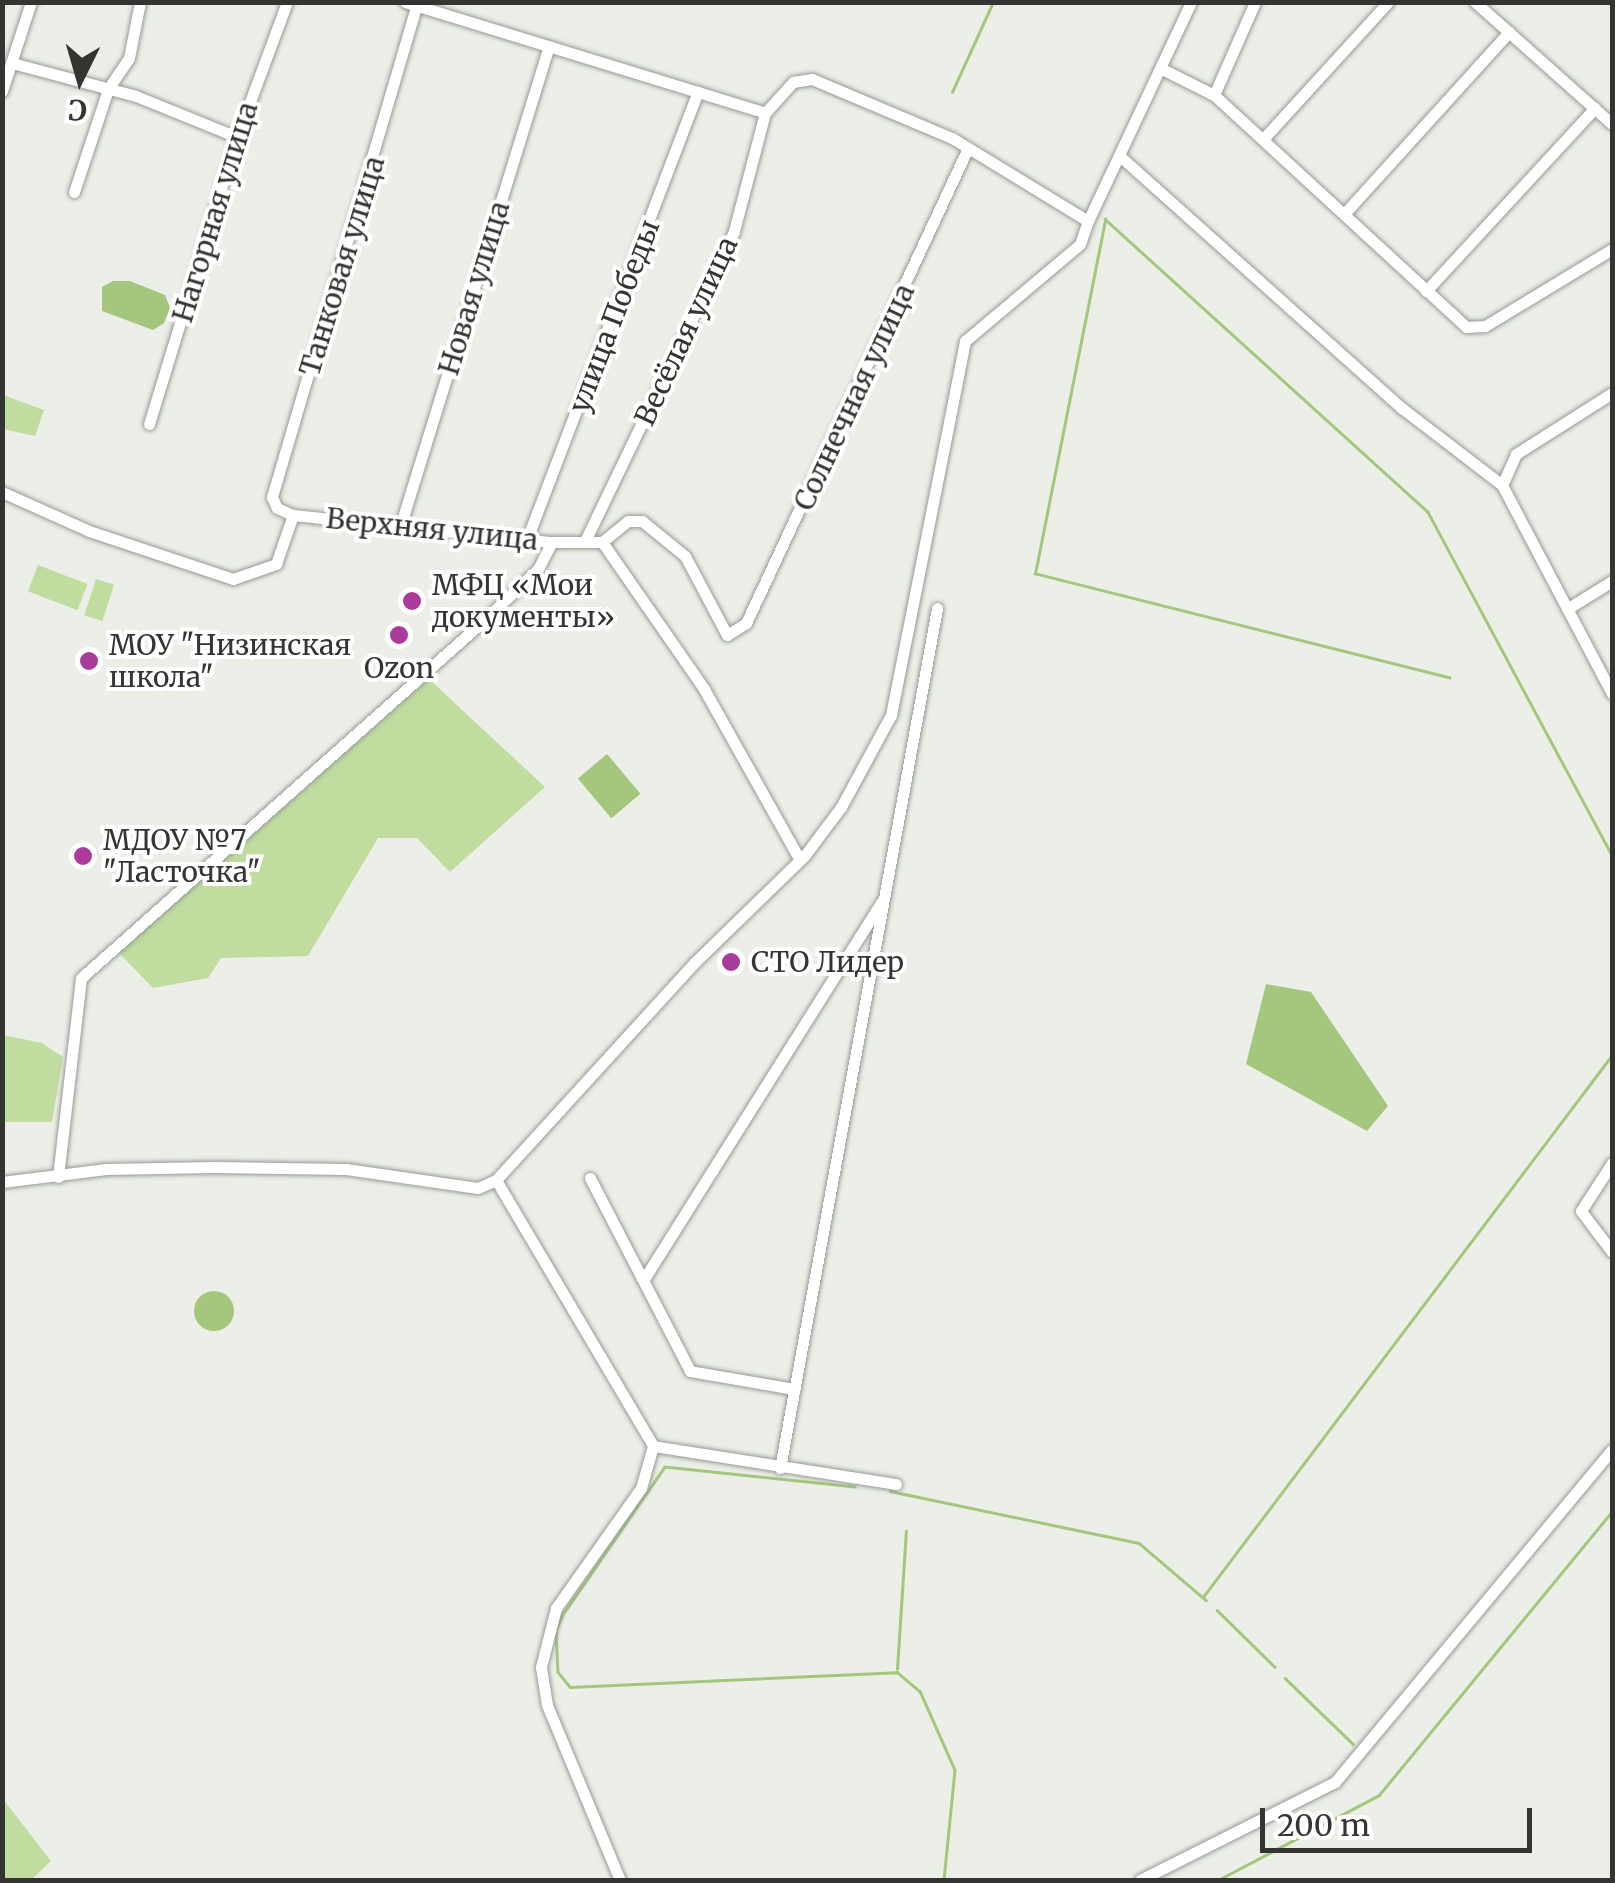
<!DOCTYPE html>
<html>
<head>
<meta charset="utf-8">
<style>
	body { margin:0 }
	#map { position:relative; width:1615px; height:1883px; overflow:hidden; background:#ebefe8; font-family:Merriweather,serif }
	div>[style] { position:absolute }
	.green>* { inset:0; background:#c0dc9f; transform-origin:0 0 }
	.water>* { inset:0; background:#a5c67d; transform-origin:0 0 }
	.round { border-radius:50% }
	.stream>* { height:2.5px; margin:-1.25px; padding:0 1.25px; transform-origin:1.25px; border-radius:1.25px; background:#a5c67d }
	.roads { filter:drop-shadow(0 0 2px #979a94) drop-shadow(0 0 2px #979a94) }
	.minor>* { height:11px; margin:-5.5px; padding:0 5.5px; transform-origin:5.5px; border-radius:5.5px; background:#fff }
	.dots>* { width:28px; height:28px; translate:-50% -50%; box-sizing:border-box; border:5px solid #fff; border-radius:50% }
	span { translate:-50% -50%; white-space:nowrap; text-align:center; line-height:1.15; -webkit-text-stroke:8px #fff; paint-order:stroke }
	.street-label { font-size:28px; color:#343533 }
	.poi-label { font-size:28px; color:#343533 }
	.left { translate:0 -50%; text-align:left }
	.frame { position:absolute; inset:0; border:5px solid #343533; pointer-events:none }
	.north { position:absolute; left:30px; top:30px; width:100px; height:100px; -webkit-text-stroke:8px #fff; paint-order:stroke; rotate:185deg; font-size:28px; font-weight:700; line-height:40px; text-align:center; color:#343533 }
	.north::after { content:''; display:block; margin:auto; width:35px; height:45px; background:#343533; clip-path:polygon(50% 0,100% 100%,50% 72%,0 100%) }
	.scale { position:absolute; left:1260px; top:1808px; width:272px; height:45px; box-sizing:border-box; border:5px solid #343533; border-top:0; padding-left:12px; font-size:30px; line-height:35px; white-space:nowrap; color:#343533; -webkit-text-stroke:8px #fff; paint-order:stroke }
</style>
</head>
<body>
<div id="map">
	<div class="green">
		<i style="clip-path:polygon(3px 395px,44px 410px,35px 436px,3px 429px)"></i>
		<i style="left:38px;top:565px;width:53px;height:28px;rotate:21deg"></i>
		<i style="left:96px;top:579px;width:19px;height:38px;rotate:18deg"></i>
		<i style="clip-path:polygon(429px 679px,545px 787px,450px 872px,417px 838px,378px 838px,308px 956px,221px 958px,208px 978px,153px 988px,119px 953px)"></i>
		<i style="clip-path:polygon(3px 1035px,42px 1043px,63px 1057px,52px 1122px,3px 1122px)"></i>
		<i style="clip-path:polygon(3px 1799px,51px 1861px,31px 1880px,3px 1880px)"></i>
	</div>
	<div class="water">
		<i style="clip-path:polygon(113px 281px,130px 281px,165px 295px,170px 308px,164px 323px,153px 330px,102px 311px,102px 287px)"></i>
		<i style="left:607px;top:754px;width:52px;height:38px;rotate:50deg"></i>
		<i style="clip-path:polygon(1266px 984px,1311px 992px,1388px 1106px,1367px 1131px,1246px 1064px)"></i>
		<i class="round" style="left:194px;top:1291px;width:40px;height:40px"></i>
	</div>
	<div class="stream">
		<i style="left:952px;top:92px;width:99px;rotate:-65.5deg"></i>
		<i style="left:1450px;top:678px;width:428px;rotate:-165.9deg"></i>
		<i style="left:1035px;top:574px;width:362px;rotate:-78.8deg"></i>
		<i style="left:1105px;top:219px;width:436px;rotate:42.2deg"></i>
		<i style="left:1428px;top:512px;width:389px;rotate:61.8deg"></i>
		<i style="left:855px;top:1487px;width:191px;rotate:-174deg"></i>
		<i style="left:665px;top:1467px;width:180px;rotate:124.6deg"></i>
		<i style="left:563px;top:1615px;width:17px;rotate:114deg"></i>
		<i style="left:556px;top:1631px;width:41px;rotate:87.2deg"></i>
		<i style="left:558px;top:1672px;width:19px;rotate:51deg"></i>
		<i style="left:570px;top:1687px;width:327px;rotate:-2.6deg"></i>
		<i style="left:897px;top:1672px;width:30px;rotate:40deg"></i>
		<i style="left:920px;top:1691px;width:86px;rotate:66.1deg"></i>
		<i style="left:955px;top:1770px;width:111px;rotate:95.7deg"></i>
		<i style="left:890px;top:1491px;width:254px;rotate:11.8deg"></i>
		<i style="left:1139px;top:1543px;width:88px;rotate:40.4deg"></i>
		<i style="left:1203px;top:1597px;width:679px;rotate:-52.96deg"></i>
		<i style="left:1217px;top:1610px;width:81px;rotate:44.5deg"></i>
		<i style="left:897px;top:1669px;width:138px;rotate:-86.3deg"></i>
		<i style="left:1285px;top:1678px;width:95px;rotate:44.1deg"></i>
		<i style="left:1218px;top:1880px;width:182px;rotate:-27.8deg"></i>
		<i style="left:1379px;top:1795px;width:367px;rotate:-50.6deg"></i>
	</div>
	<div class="roads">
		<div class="minor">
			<i style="left:405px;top:2px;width:377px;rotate:17.1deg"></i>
			<i style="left:765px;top:113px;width:42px;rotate:-47.9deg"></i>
			<i style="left:793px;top:82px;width:19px;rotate:-9deg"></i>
			<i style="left:812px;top:79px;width:152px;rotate:22.9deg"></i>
			<i style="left:952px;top:138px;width:159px;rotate:31.4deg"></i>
			<i style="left:1088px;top:221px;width:242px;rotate:-64.8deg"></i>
			<i style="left:1475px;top:2px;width:183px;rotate:41.7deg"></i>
			<i style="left:416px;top:7px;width:511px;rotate:106.38deg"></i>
			<i style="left:272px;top:497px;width:12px;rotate:66deg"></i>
			<i style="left:277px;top:508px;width:17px;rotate:24deg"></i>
			<i style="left:293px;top:515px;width:260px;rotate:6deg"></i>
			<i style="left:552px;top:542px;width:50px"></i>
			<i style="left:602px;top:542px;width:33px;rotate:-39deg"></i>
			<i style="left:628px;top:521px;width:14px"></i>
			<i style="left:642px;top:521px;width:55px;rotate:39.1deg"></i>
			<i style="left:685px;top:556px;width:89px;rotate:62deg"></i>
			<i style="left:727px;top:635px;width:22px;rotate:-32deg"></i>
			<i style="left:746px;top:623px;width:524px;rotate:-64.95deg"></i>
			<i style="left:12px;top:63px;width:128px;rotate:14.9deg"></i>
			<i style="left:136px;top:96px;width:109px;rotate:22.1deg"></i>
			<i style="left:1162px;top:69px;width:58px;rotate:26.6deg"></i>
			<i style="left:1214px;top:95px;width:343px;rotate:42.6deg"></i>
			<i style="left:1466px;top:327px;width:19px;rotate:-3deg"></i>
			<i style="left:1485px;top:326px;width:149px;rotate:-31.2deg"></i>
			<i style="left:2px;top:91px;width:94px;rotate:-72deg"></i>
			<i style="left:1214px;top:95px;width:102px;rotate:-66.2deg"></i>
			<i style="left:1264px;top:138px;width:184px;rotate:-47.6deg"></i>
			<i style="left:1122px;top:158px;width:377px;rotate:41.8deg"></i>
			<i style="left:1403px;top:409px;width:125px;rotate:37.5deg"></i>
			<i style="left:74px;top:192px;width:108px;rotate:-71.7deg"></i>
			<i style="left:108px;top:89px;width:37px;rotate:-56deg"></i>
			<i style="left:129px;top:58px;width:57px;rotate:-78.9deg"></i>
			<i style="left:1344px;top:214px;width:246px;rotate:-47.8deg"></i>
			<i style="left:1426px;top:291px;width:249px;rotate:-47.3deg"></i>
			<i style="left:1612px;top:393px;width:114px;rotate:147.6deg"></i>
			<i style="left:1516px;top:454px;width:34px;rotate:114deg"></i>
			<i style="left:1502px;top:485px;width:236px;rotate:62.2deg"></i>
			<i style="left:149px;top:424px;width:300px;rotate:-73deg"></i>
			<i style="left:237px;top:137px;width:144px;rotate:-69.7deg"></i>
			<i style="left:2px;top:492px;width:95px;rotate:24.1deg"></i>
			<i style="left:89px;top:531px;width:152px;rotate:18.4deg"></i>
			<i style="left:233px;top:579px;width:46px;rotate:-19.2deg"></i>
			<i style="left:276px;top:564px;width:52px;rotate:-70.9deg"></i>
			<i style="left:400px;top:527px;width:500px;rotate:-72.8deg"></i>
			<i style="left:527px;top:539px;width:479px;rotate:-69.1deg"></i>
			<i style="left:585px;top:541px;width:344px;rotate:-64.3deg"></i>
			<i style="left:734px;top:231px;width:122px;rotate:-75.3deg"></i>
			<i style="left:602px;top:542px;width:179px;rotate:55.2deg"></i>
			<i style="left:704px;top:689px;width:196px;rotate:60.7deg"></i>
			<i style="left:1567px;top:609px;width:53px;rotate:-31.9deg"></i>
			<i style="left:1612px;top:1163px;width:57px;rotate:122.9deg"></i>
			<i style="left:1581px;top:1211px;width:51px;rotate:52.9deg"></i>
			<i style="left:58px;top:1177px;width:200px;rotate:-83.4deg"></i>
			<i style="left:81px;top:978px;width:535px;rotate:-41.59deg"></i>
			<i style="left:481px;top:623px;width:79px;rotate:-43.5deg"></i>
			<i style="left:538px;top:569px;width:30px;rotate:-63deg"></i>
			<i style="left:590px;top:1178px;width:217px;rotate:62.6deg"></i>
			<i style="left:690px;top:1371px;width:106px;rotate:9.8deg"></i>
			<i style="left:496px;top:1180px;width:309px;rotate:59.4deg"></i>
			<i style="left:653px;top:1446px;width:44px;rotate:105.9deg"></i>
			<i style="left:641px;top:1488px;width:147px;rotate:125.3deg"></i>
			<i style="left:556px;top:1608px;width:61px;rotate:104.3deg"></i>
			<i style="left:541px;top:1667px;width:38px;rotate:81deg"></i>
			<i style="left:547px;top:1705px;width:190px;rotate:67.4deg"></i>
			<i style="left:2px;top:1182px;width:105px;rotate:-7.1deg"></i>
			<i style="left:106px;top:1169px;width:108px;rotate:-1.1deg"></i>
			<i style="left:214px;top:1167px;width:132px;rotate:0.9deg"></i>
			<i style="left:346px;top:1169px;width:133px;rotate:8.2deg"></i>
			<i style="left:478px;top:1188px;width:20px;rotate:-24deg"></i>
			<i style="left:496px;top:1180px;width:294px;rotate:-47.6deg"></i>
			<i style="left:694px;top:963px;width:155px;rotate:-44.2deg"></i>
			<i style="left:805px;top:855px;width:60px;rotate:-53.1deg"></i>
			<i style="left:841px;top:807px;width:105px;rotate:-61.5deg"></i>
			<i style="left:891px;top:715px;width:381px;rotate:-78.8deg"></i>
			<i style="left:965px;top:341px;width:150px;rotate:-40.1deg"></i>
			<i style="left:1080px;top:244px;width:24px;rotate:-71deg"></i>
			<i style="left:644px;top:1279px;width:445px;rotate:-57.8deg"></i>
			<i style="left:653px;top:1446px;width:246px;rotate:8.9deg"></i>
			<i style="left:780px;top:1468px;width:874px;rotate:-79.65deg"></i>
			<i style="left:1140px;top:1880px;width:218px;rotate:-26.7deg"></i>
			<i style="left:1335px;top:1782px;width:432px;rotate:-50.2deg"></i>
		</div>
	</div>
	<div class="dots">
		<i style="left:412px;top:601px;background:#a93c9b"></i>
		<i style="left:399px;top:635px;background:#a93c9b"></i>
		<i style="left:89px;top:661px;background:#a93c9b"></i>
		<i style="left:83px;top:856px;background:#a93c9b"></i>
		<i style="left:731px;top:962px;background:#a93c9b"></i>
	</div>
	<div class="street-label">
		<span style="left:215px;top:212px;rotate:-73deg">Нагорная улица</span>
		<span style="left:342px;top:266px;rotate:-73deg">Танковая улица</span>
		<span style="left:474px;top:288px;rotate:-73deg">Новая улица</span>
		<span style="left:614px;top:316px;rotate:-69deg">улица Победы</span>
		<span style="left:686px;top:331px;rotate:-65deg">Весёлая улица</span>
		<span style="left:854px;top:397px;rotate:-65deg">Солнечная улица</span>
		<span style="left:432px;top:529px;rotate:6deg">Верхняя улица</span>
	</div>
	<div class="poi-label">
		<span class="left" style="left:432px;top:601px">МФЦ «Мои<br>документы»</span>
		<span class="left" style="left:109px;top:661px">МОУ "Низинская<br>школа"</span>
		<span style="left:399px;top:668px">Ozon</span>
		<span class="left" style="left:103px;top:856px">МДОУ №7<br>"Ласточка"</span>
		<span class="left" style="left:751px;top:962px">СТО Лидер</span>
	</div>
	<div class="frame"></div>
	<div class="north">С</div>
	<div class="scale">200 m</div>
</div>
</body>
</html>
